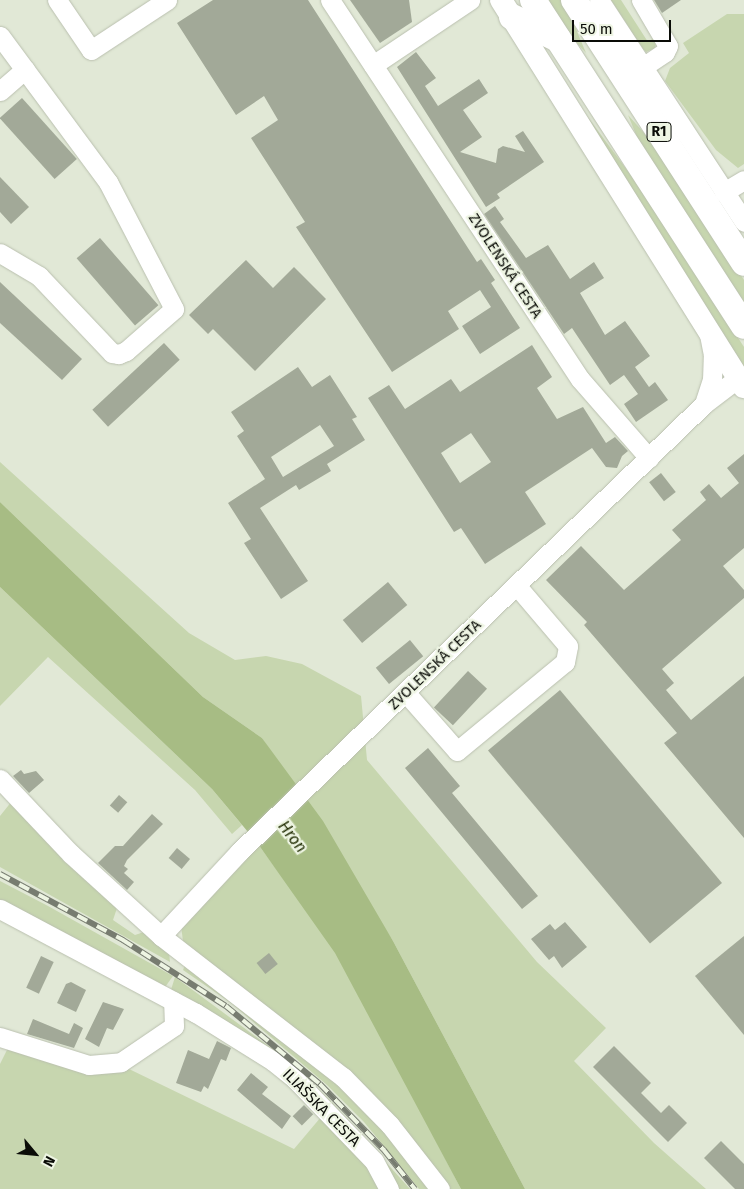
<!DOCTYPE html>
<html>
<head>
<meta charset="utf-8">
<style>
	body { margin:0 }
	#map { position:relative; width:744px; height:1189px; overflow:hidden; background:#e1e8d6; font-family:"Fira Sans",sans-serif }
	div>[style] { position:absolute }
	.green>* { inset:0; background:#c7d6af }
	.water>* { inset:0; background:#a7bc84 }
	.building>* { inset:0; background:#a2a998; transform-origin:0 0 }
	.roads { filter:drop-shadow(0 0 1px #bac0af) drop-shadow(0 0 1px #bac0af) }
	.minor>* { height:19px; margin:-9.5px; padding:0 9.5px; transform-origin:9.5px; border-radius:9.5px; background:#fff }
	.major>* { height:22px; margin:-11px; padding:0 11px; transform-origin:11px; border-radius:11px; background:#fff }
	.highway>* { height:26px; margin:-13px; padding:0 13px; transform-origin:13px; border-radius:13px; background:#fff }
	.rail>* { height:5.5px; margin-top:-2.75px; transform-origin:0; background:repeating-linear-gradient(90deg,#eef5e3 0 11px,#777c70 0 22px); box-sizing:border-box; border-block:1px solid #777c70 }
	span { translate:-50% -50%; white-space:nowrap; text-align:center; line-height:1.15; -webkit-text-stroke:4.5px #eef5e3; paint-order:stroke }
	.shield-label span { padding:1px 4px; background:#eef5e3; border:1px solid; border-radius:4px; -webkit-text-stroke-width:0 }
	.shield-label { font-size:14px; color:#0a0c07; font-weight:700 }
	.street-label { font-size:15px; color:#0a0c07 }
	.water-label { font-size:16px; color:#222e04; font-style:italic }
	.north { position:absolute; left:10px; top:1129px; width:50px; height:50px; -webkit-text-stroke:4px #eef5e3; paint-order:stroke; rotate:118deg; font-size:14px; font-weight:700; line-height:20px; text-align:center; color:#0a0c07 }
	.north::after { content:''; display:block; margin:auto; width:18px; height:22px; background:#0a0c07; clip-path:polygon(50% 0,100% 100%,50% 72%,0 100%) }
	.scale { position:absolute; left:572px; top:20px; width:99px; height:22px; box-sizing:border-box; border:2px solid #0a0c07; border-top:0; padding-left:6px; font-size:15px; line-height:18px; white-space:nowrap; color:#0a0c07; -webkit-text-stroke:4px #eef5e3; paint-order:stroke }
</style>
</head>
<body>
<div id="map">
	<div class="green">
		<i style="clip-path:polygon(543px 0,564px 0,586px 53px,563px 28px)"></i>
		<i style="clip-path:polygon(611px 0,621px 0,648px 42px,657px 36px,655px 48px,646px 52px,643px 49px)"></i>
		<i style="clip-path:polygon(727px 14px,744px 14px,744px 164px,738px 168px,716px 150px,665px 81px,670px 68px,689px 53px,683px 43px)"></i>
		<i style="clip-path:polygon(628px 115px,663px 154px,744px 280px,744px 310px,644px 154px)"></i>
		<i style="clip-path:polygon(587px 116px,644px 193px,744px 347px,744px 371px)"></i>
		<i style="clip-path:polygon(0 462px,189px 633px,235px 660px,266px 656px,302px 664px,361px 696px,367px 760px,537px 962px,606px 1028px,574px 1061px,654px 1143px,706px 1189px,525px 1189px,393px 941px,262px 738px,203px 697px,0 502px)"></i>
		<i style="clip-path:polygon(0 587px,212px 789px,242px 825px,232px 834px,195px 790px,48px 657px,0 706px)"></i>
		<i style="clip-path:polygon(12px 801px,118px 905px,113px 920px,135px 935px,144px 932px,169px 953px,170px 962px,0 867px,0 816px)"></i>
		<i style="clip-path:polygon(257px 843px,337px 951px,461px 1189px,448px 1189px,386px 1114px,192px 955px,183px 941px,181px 926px)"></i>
		<i style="clip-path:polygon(0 881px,48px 906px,173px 976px,163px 990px,0 905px)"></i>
		<i style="clip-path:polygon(185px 965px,356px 1097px,432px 1189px,419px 1189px,364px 1122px,327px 1085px,231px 1003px,183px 970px)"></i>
		<i style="clip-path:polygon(175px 977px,285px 1058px,331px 1101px,410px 1189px,396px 1189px,329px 1107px,170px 993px)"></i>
		<i style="clip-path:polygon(8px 1048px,89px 1071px,129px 1069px,294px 1149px,321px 1117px,367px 1162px,384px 1189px,0 1189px,0 1064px)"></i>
	</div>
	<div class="water">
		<i style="clip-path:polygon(0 502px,203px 697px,262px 738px,323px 821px,393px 941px,525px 1189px,461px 1189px,335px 953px,258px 844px,212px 789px,0 587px)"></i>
	</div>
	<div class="building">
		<i style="clip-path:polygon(213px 0,308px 0,477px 262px,481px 259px,495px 280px,491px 283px,520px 328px,480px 354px,462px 326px,491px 307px,480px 290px,448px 311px,459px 329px,392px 372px,296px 227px,305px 222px,251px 138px,278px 120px,264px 96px,236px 115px,177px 23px)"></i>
		<i style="clip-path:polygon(350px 0,409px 0,412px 22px,380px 43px)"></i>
		<i style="clip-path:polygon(654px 0,681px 0,662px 13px)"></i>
		<i style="clip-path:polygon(416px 52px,436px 78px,425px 86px,438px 106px,479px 79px,488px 93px,463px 110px,482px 137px,460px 152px,496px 163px,498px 149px,503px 146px,525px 152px,515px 136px,523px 131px,544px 162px,497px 194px,500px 198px,486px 207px,397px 67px)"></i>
		<i style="left:22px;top:98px;width:82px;height:30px;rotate:48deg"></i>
		<i style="clip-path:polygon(0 177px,29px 207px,11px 224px,0 212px)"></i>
		<i style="clip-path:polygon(495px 206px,504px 219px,500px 222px,526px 258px,548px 245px,570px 279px,594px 262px,604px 278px,580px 293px,605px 335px,625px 321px,650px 356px,635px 367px,649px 387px,655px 382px,668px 400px,636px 422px,624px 404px,638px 394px,624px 375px,610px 385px,572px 328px,564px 334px,484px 214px)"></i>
		<i style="left:100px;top:238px;width:89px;height:31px;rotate:49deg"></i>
		<i style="clip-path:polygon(246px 260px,273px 288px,294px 267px,326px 299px,255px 371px,213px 329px,208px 334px,189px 315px)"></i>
		<i style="clip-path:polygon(0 282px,82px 359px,62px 380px,0 323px)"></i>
		<i style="left:164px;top:343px;width:23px;height:98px;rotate:47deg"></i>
		<i style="clip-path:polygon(evenodd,532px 345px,552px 377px,537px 388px,557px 419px,583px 407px,606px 443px,615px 437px,628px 451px,622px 456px,617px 468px,606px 467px,592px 448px,525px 492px,546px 524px,485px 564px,461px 528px,454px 532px,368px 398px,389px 385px,405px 409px,451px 379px,460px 392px,532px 345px,471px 433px,491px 462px,460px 483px,441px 453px,471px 433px)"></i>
		<i style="clip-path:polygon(evenodd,298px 367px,312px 387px,330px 375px,357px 417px,352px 419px,365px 440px,327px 464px,331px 471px,299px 490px,296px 485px,260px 508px,308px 581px,281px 599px,244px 543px,251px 539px,228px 503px,265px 479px,237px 436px,244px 431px,231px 412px,298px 367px,320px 425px,334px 446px,283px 477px,271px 457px,320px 425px)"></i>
		<i style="clip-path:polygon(744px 454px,744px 548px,723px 566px,744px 590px,744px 598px,662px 669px,674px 683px,666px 690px,691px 720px,744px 676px,744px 838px,664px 743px,677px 733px,584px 625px,587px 622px,546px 580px,581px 546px,624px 590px,681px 540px,672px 530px,706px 500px,700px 492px,709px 484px,721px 498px,739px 483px,727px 468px)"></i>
		<i style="left:661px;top:473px;width:24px;height:15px;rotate:52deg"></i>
		<i style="left:388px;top:582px;width:30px;height:59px;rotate:50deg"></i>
		<i style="left:410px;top:640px;width:21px;height:44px;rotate:51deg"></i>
		<i style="left:468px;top:671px;width:26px;height:50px;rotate:43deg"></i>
		<i style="left:560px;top:690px;width:252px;height:94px;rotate:50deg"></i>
		<i style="clip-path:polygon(428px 748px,460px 786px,452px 793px,538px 896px,522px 909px,405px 768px)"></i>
		<i style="clip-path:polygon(21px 770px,24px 774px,36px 771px,44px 780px,29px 793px,13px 776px)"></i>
		<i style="left:119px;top:795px;width:11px;height:14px;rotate:41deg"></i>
		<i style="clip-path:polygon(152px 814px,163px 824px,127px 860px,124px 866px,128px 869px,124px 873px,134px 882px,127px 890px,98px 863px,115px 846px,123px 846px)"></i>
		<i style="left:177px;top:848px;width:17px;height:13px;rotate:40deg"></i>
		<i style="clip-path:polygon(565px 922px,587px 947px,562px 968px,554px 956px,549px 960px,531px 939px,550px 924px,555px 930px)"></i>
		<i style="clip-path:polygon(744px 936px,744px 1035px,695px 976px)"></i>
		<i style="left:269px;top:953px;width:14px;height:16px;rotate:51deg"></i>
		<i style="left:41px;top:956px;width:14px;height:35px;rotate:25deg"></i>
		<i style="clip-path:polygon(71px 982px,86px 990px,76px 1012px,57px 1003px,66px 984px)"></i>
		<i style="clip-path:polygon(103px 1002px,124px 1009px,113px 1030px,107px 1028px,99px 1047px,85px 1039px)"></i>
		<i style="clip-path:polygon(33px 1019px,69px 1034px,74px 1023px,83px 1028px,74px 1048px,27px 1034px)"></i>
		<i style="clip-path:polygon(217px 1041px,231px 1048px,226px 1061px,221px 1059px,208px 1089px,204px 1086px,201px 1092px,176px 1083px,188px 1050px,209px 1059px)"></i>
		<i style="clip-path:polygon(614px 1046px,651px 1083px,641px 1093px,661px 1113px,669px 1105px,687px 1123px,668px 1142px,593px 1067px)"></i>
		<i style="clip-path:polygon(251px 1073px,268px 1087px,262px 1094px,291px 1116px,282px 1129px,237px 1090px)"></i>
		<i style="left:304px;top:1105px;width:13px;height:16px;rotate:45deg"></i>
		<i style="clip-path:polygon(721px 1141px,744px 1164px,744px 1189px,735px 1189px,704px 1158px)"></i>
	</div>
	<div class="roads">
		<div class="minor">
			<i style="left:57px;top:0;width:60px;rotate:55.8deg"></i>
			<i style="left:91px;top:50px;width:91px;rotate:-33.3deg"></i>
			<i style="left:330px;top:0;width:454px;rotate:56.6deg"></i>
			<i style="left:580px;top:379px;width:105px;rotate:48.9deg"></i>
			<i style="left:599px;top:0;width:265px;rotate:56.8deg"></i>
			<i style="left:641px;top:0;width:53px;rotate:59.6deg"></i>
			<i style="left:668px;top:46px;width:7px;rotate:117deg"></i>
			<i style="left:665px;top:52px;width:27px;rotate:146deg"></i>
			<i style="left:0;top:36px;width:182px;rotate:53.5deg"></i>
			<i style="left:108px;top:182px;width:143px;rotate:62.5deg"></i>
			<i style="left:174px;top:309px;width:64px;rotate:138.8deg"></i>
			<i style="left:126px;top:351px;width:8px;rotate:157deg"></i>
			<i style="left:119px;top:354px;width:7px;rotate:-172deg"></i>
			<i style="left:112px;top:353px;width:106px;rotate:-133.5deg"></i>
			<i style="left:39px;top:276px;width:45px;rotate:-149.5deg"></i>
			<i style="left:373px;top:65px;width:117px;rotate:-33.8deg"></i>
			<i style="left:0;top:91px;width:33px;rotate:-41deg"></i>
			<i style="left:724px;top:192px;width:23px;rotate:-31deg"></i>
			<i style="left:704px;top:404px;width:25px;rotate:-72deg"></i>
			<i style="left:712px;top:380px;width:25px;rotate:-88deg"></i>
			<i style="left:713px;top:355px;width:21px;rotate:-101deg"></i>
			<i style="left:406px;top:693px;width:77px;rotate:48.7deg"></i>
			<i style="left:457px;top:751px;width:140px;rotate:-39.5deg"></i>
			<i style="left:565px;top:662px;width:16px;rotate:-79deg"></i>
			<i style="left:568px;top:646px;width:79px;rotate:-130.4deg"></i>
			<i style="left:0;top:779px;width:103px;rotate:46.6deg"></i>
			<i style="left:71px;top:854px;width:122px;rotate:42.3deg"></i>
			<i style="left:161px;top:936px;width:230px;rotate:37.8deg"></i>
			<i style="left:343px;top:1077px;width:67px;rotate:45.6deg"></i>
			<i style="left:390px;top:1125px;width:81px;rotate:52deg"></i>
			<i style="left:0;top:909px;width:222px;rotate:28deg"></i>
			<i style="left:196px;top:1013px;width:91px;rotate:31.9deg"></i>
			<i style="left:273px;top:1061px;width:28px;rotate:39deg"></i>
			<i style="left:295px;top:1079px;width:114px;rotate:46.1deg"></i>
			<i style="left:374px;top:1161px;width:32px;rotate:62deg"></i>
			<i style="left:161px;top:936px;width:115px;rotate:-47.1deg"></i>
			<i style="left:239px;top:852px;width:646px;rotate:-43.93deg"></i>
			<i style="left:704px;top:404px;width:43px;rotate:-37.4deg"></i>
			<i style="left:0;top:1037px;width:93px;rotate:17.5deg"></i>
			<i style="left:89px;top:1065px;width:32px;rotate:-5deg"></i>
			<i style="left:121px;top:1062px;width:64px;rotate:-34.2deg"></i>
			<i style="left:174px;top:1026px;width:25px;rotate:-92deg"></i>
		</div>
		<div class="major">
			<i style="left:501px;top:0;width:457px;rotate:57.9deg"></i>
		</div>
		<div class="highway">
			<i style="left:533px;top:0;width:388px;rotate:57.1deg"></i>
			<i style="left:574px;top:0;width:313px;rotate:57.1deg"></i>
			<i style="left:512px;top:17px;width:51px;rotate:25.6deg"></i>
		</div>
	</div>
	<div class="rail">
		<i style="left:0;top:874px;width:140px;rotate:28.2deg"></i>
		<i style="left:123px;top:940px;width:122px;rotate:32.7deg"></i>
		<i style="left:226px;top:1006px;width:122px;rotate:39.7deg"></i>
		<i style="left:320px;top:1084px;width:92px;rotate:45.9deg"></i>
		<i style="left:384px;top:1150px;width:50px;rotate:51.5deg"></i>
	</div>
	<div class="shield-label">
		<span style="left:659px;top:132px">R1</span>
	</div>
	<div class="street-label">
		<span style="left:505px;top:266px;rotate:57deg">ZVOLENSKÁ CESTA</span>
		<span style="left:435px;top:665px;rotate:-44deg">ZVOLENSKÁ CESTA</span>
		<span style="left:321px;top:1108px;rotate:45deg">ILIAŠSKA CESTA</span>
	</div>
	<div class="water-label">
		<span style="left:292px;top:837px;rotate:52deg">Hron</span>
	</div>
	<div class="north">N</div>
	<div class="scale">50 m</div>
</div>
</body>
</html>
